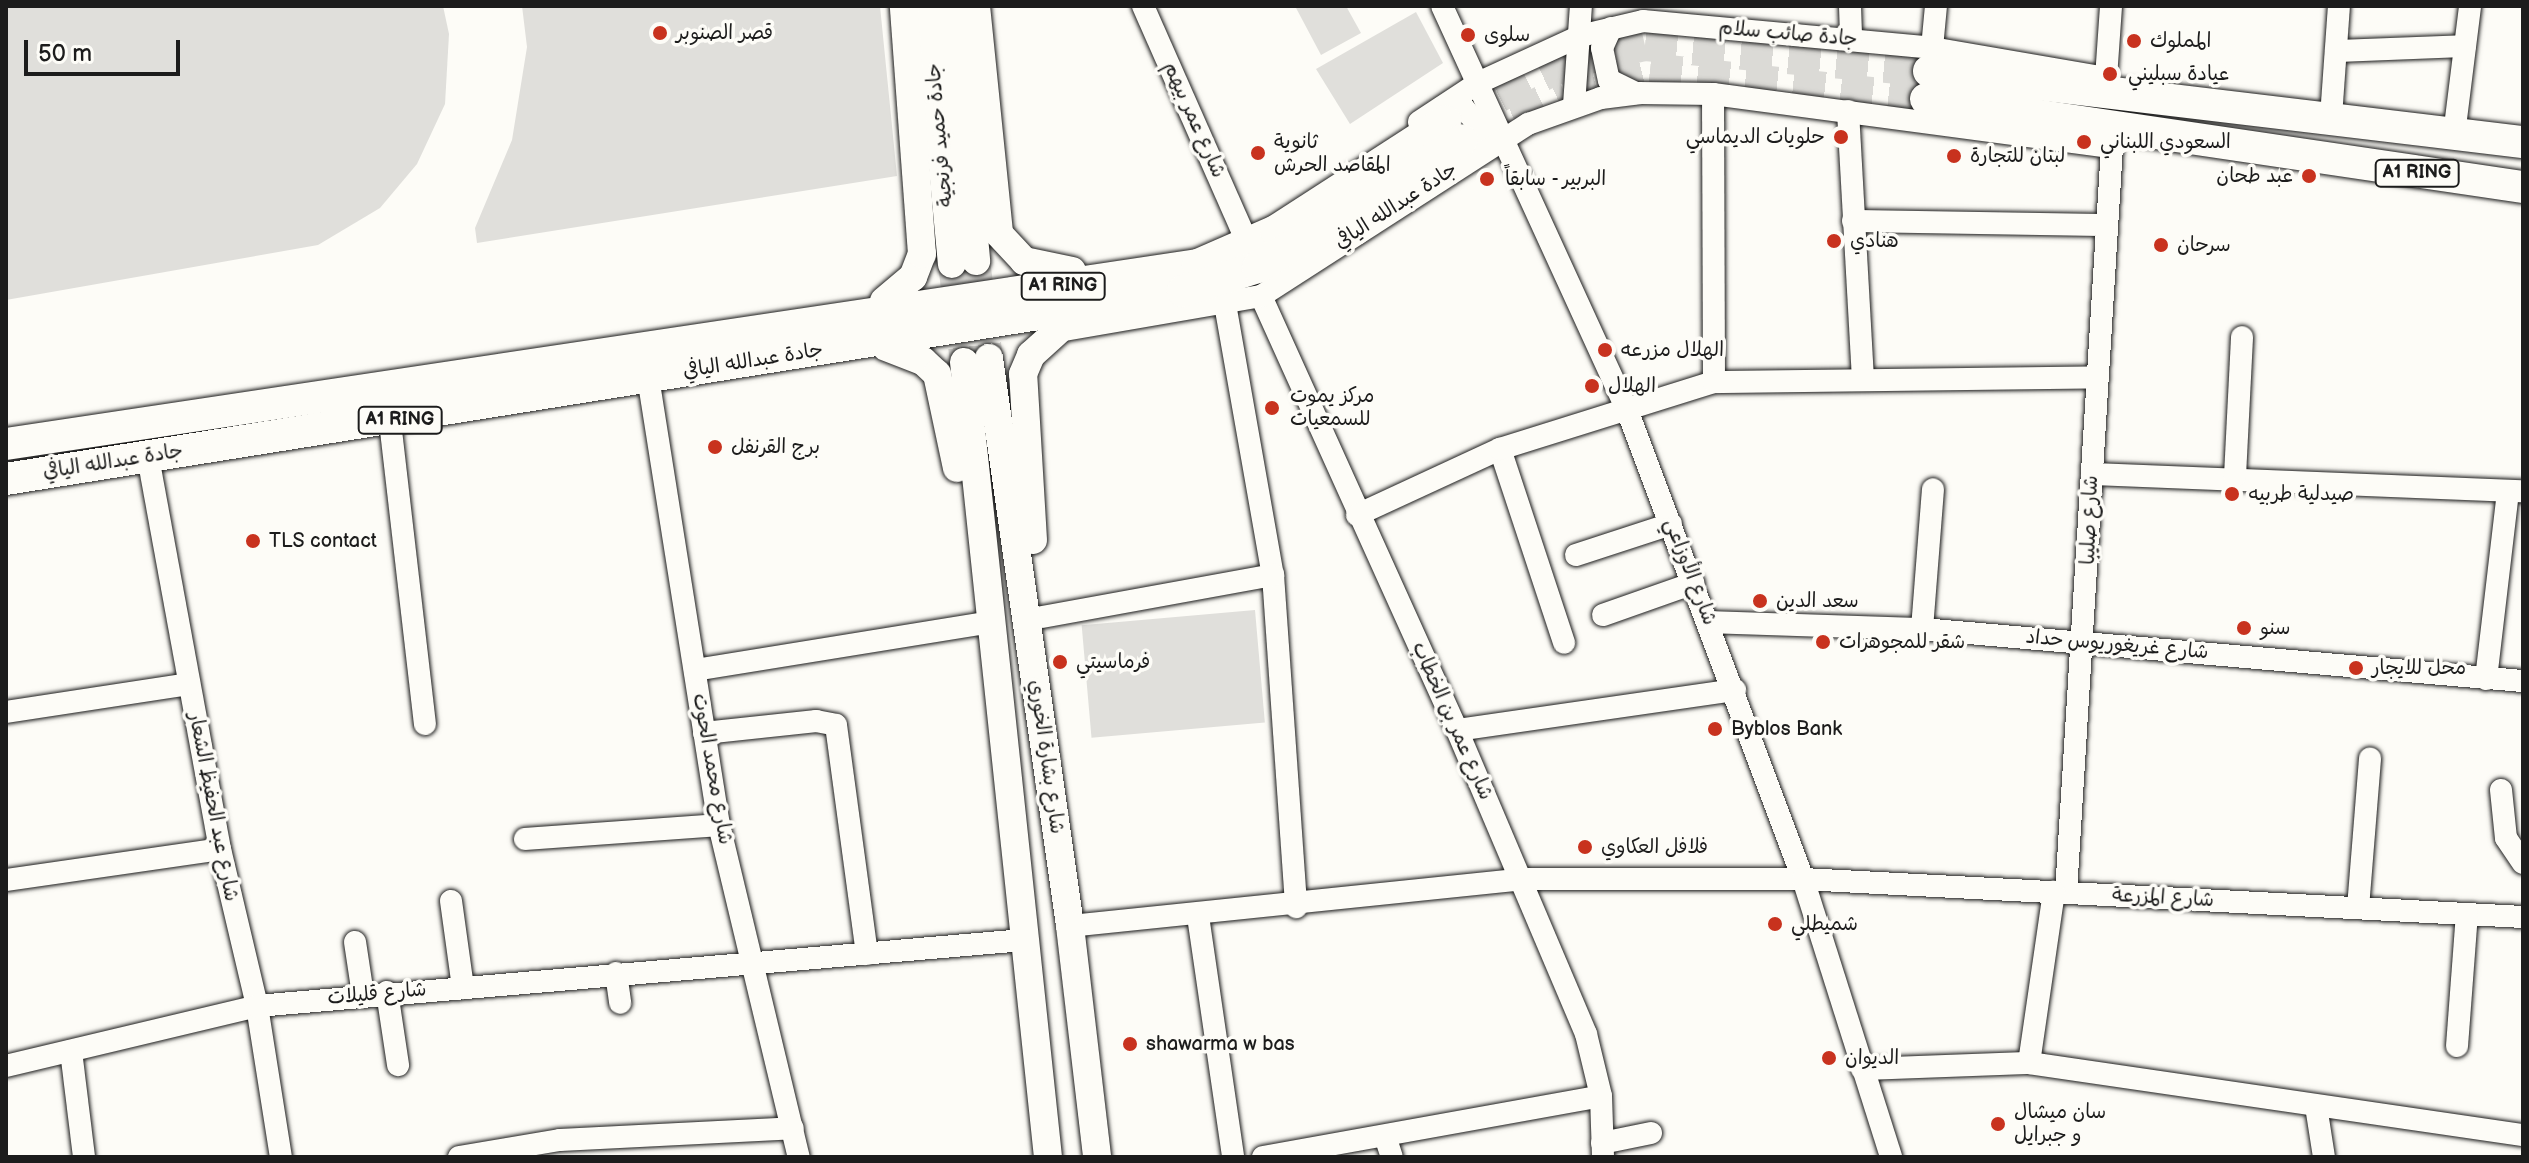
<!DOCTYPE html>
<html>
<head>
<meta charset="utf-8">
<style>
	body { margin:0 }
	#map { position:relative; width:2529px; height:1163px; overflow:hidden; background:#fdfcf7; font-family:"Balsamiq Sans","Playpen Sans Arabic",sans-serif }
	div>[style] { position:absolute }
	.green>* { inset:0; background:#e0dfdb; transform-origin:0 0 }
	.major-tunnel>* { height:28px; margin-top:-14px; transform-origin:0; background:repeating-linear-gradient(90deg,#dbdad6 0 28px,transparent 0 42px) }
	.highway-tunnel>* { height:32px; margin-top:-16px; transform-origin:0; background:repeating-linear-gradient(90deg,#dbdad6 0 32px,transparent 0 48px) }
	.roads { filter:drop-shadow(0 0 2px #1c1c1c) drop-shadow(0 0 2px #1c1c1c) }
	.minor>* { height:22px; margin:-11px; padding:0 11px; transform-origin:11px; border-radius:11px; background:#fdfcf7 }
	.major>* { height:28px; margin:-14px; padding:0 14px; transform-origin:14px; border-radius:14px; background:#fdfcf7 }
	.highway>* { height:32px; margin:-16px; padding:0 16px; transform-origin:16px; border-radius:16px; background:#fdfcf7 }
	.dots>* { width:22px; height:22px; translate:-50% -50%; box-sizing:border-box; border:4px solid #fdfcf7; border-radius:50% }
	span { translate:-50% -50%; white-space:nowrap; text-align:center; line-height:1.15; -webkit-text-stroke:7px #fdfcf7; paint-order:stroke }
	.shield-label span { padding:2px 6px; background:#fdfcf7; border:2px solid; border-radius:6px; -webkit-text-stroke-width:0 }
	.shield-label { font-size:18px; color:#1c1c1c; font-weight:700 }
	.poi-label { font-size:20px; color:#1c1c1c }
	.left { translate:0 -50%; text-align:left }
	.right { translate:-100% -50%; text-align:right }
	.street-label { font-size:20px; color:#1c1c1c }
	.frame { position:absolute; inset:0; border:8px solid #1c1c1c; pointer-events:none }
	.scale { position:absolute; left:24px; top:40px; width:156px; height:36px; box-sizing:border-box; border:4px solid #1c1c1c; border-top:0; padding-left:10px; font-size:24px; line-height:28px; white-space:nowrap; color:#1c1c1c; -webkit-text-stroke:6px #fdfcf7; paint-order:stroke }
</style>
</head>
<body>
<div id="map">
	<div class="green">
		<i style="clip-path:polygon(6px 6px,443px 6px,449px 34px,445px 104px,417px 164px,380px 208px,318px 245px,6px 300px)"></i>
		<i style="clip-path:polygon(522px 6px,880px 6px,897px 176px,477px 243px,475px 228px,512px 140px,527px 47px)"></i>
		<i style="clip-path:polygon(1295px 6px,1346px 6px,1361px 33px,1321px 55px)"></i>
		<i style="clip-path:polygon(1416px 12px,1443px 63px,1350px 124px,1316px 69px)"></i>
		<i style="left:1255px;top:610px;width:113px;height:174px;rotate:85deg"></i>
	</div>
	<div class="major-tunnel">
		<i style="left:976px;top:261px;width:98px;rotate:82.4deg"></i>
		<i style="left:952px;top:264px;width:99px;rotate:83deg"></i>
	</div>
	<div class="highway-tunnel">
		<i style="left:1456px;top:117px;width:124px;rotate:-25.7deg"></i>
		<i style="left:1568px;top:63px;width:79px;rotate:-13.2deg"></i>
		<i style="left:1645px;top:45px;width:285px;rotate:5.2deg"></i>
		<i style="left:1469px;top:136px;width:105px;rotate:-25.3deg"></i>
		<i style="left:1564px;top:91px;width:89px;rotate:-14.3deg"></i>
		<i style="left:1650px;top:69px;width:278px;rotate:6.2deg"></i>
	</div>
	<div class="roads">
		<div class="minor">
			<i style="left:1143px;top:6px;width:250px;rotate:66.2deg"></i>
			<i style="left:1442px;top:6px;width:441px;rotate:65.4deg"></i>
			<i style="left:1626px;top:407px;width:504px;rotate:69.44deg"></i>
			<i style="left:1803px;top:879px;width:292px;rotate:72.4deg"></i>
			<i style="left:1850px;top:6px;width:33px;rotate:88deg"></i>
			<i style="left:1611px;top:28px;width:22px;rotate:114deg"></i>
			<i style="left:1602px;top:48px;width:33px;rotate:78deg"></i>
			<i style="left:1609px;top:80px;width:30px;rotate:26deg"></i>
			<i style="left:1932px;top:48px;width:42px;rotate:-84.6deg"></i>
			<i style="left:2336px;top:51px;width:129px;rotate:-2.2deg"></i>
			<i style="left:1713px;top:94px;width:288px;rotate:89.8deg"></i>
			<i style="left:1574px;top:105px;width:99px;rotate:-86deg"></i>
			<i style="left:1441px;top:108px;width:22px;rotate:-3deg"></i>
			<i style="left:1463px;top:107px;width:25px;rotate:50deg"></i>
			<i style="left:1479px;top:126px;width:14px;rotate:78deg"></i>
			<i style="left:1482px;top:140px;width:21px;rotate:121deg"></i>
			<i style="left:1848px;top:111px;width:269px;rotate:86.8deg"></i>
			<i style="left:2331px;top:117px;width:111px;rotate:-85.9deg"></i>
			<i style="left:1419px;top:122px;width:71px;rotate:-33.5deg"></i>
			<i style="left:1478px;top:83px;width:112px;rotate:-24.7deg"></i>
			<i style="left:1580px;top:36px;width:65px;rotate:-13.4deg"></i>
			<i style="left:1643px;top:21px;width:290px;rotate:5.3deg"></i>
			<i style="left:1932px;top:48px;width:177px;rotate:9.8deg"></i>
			<i style="left:2106px;top:78px;width:72px;rotate:-86deg"></i>
			<i style="left:2454px;top:135px;width:130px;rotate:-82.9deg"></i>
			<i style="left:1853px;top:221px;width:252px;rotate:0.9deg"></i>
			<i style="left:1261px;top:296px;width:476px;rotate:65.7deg"></i>
			<i style="left:1457px;top:730px;width:330px;rotate:67deg"></i>
			<i style="left:1586px;top:1034px;width:64px;rotate:76.4deg"></i>
			<i style="left:1601px;top:1096px;width:61px;rotate:88.1deg"></i>
			<i style="left:1225px;top:304px;width:275px;rotate:80deg"></i>
			<i style="left:1273px;top:575px;width:333px;rotate:86deg"></i>
			<i style="left:1058px;top:331px;width:206px;rotate:-9.8deg"></i>
			<i style="left:1261px;top:296px;width:318px;rotate:-32.8deg"></i>
			<i style="left:1528px;top:124px;width:77px;rotate:-19.6deg"></i>
			<i style="left:1601px;top:98px;width:38px;rotate:-7deg"></i>
			<i style="left:1639px;top:93px;width:74px;rotate:0.8deg"></i>
			<i style="left:1713px;top:94px;width:403px;rotate:7.6deg"></i>
			<i style="left:2112px;top:147px;width:747px;rotate:93.53deg"></i>
			<i style="left:648px;top:377px;width:454px;rotate:81deg"></i>
			<i style="left:719px;top:825px;width:342px;rotate:76.5deg"></i>
			<i style="left:390px;top:422px;width:304px;rotate:83.4deg"></i>
			<i style="left:1500px;top:449px;width:204px;rotate:71.7deg"></i>
			<i style="left:148px;top:457px;width:399px;rotate:79.6deg"></i>
			<i style="left:220px;top:849px;width:161px;rotate:76.7deg"></i>
			<i style="left:257px;top:1006px;width:153px;rotate:81deg"></i>
			<i style="left:2092px;top:474px;width:431px;rotate:2.3deg"></i>
			<i style="left:2235px;top:476px;width:139px;rotate:-87.1deg"></i>
			<i style="left:1357px;top:515px;width:157px;rotate:-24.8deg"></i>
			<i style="left:1500px;top:449px;width:224px;rotate:-17.4deg"></i>
			<i style="left:1714px;top:382px;width:384px;rotate:-0.7deg"></i>
			<i style="left:1576px;top:555px;width:100px;rotate:-18.1deg"></i>
			<i style="left:1603px;top:615px;width:96px;rotate:-19.4deg"></i>
			<i style="left:1042px;top:617px;width:235px;rotate:-10.3deg"></i>
			<i style="left:1710px;top:622px;width:212px;rotate:1.9deg"></i>
			<i style="left:1922px;top:629px;width:603px;rotate:4.95deg"></i>
			<i style="left:1922px;top:629px;width:140px;rotate:-85.5deg"></i>
			<i style="left:695px;top:670px;width:287px;rotate:-9.2deg"></i>
			<i style="left:2486px;top:679px;width:189px;rotate:-83.3deg"></i>
			<i style="left:6px;top:712px;width:185px;rotate:-8.7deg"></i>
			<i style="left:1457px;top:730px;width:281px;rotate:-8.2deg"></i>
			<i style="left:704px;top:733px;width:113px;rotate:-6.1deg"></i>
			<i style="left:816px;top:721px;width:20px;rotate:11deg"></i>
			<i style="left:836px;top:725px;width:231px;rotate:82.3deg"></i>
			<i style="left:2501px;top:790px;width:48px;rotate:84.1deg"></i>
			<i style="left:2506px;top:838px;width:30px;rotate:56deg"></i>
			<i style="left:525px;top:839px;width:195px;rotate:-4.1deg"></i>
			<i style="left:6px;top:880px;width:216px;rotate:-8.2deg"></i>
			<i style="left:451px;top:901px;width:88px;rotate:82.1deg"></i>
			<i style="left:2358px;top:908px;width:150px;rotate:-85.4deg"></i>
			<i style="left:1198px;top:916px;width:244px;rotate:81.7deg"></i>
			<i style="left:1070px;top:926px;width:455px;rotate:-5.9deg"></i>
			<i style="left:1523px;top:879px;width:280px"></i>
			<i style="left:1803px;top:879px;width:721px;rotate:3.02deg"></i>
			<i style="left:355px;top:942px;width:54px;rotate:81.4deg"></i>
			<i style="left:616px;top:973px;width:30px;rotate:82deg"></i>
			<i style="left:387px;top:992px;width:74px;rotate:81.4deg"></i>
			<i style="left:2457px;top:1046px;width:132px;rotate:-85.7deg"></i>
			<i style="left:71px;top:1051px;width:107px;rotate:83deg"></i>
			<i style="left:2029px;top:1063px;width:173px;rotate:-81.7deg"></i>
			<i style="left:6px;top:1066px;width:258px;rotate:-13.4deg"></i>
			<i style="left:257px;top:1006px;width:769px;rotate:-4.92deg"></i>
			<i style="left:1862px;top:1069px;width:167px;rotate:-2.1deg"></i>
			<i style="left:2029px;top:1063px;width:499px;rotate:8.3deg"></i>
			<i style="left:2316px;top:1106px;width:52px;rotate:81.1deg"></i>
			<i style="left:1385px;top:1136px;width:22px;rotate:72deg"></i>
			<i style="left:1602px;top:1143px;width:50px;rotate:-11.5deg"></i>
			<i style="left:459px;top:1157px;width:102px;rotate:-9.6deg"></i>
			<i style="left:560px;top:1140px;width:233px;rotate:-2.9deg"></i>
			<i style="left:1263px;top:1157px;width:343px;rotate:-10.2deg"></i>
		</div>
		<div class="major">
			<i style="left:928px;top:6px;width:259px;rotate:84.7deg"></i>
			<i style="left:953px;top:6px;width:256px;rotate:84.8deg"></i>
			<i style="left:976px;top:6px;width:229px;rotate:84.2deg"></i>
			<i style="left:999px;top:234px;width:37px;rotate:47deg"></i>
			<i style="left:1024px;top:261px;width:49px;rotate:11.8deg"></i>
			<i style="left:884px;top:301px;width:38px;rotate:-40deg"></i>
			<i style="left:913px;top:277px;width:25px;rotate:-69deg"></i>
			<i style="left:922px;top:254px;width:249px;rotate:-94.2deg"></i>
			<i style="left:886px;top:347px;width:40px;rotate:21deg"></i>
			<i style="left:923px;top:361px;width:19px;rotate:43deg"></i>
			<i style="left:937px;top:374px;width:96px;rotate:78deg"></i>
			<i style="left:989px;top:358px;width:574px;rotate:81.88deg"></i>
			<i style="left:1070px;top:926px;width:233px;rotate:83.3deg"></i>
			<i style="left:964px;top:362px;width:799px;rotate:83.97deg"></i>
			<i style="left:1033px;top:540px;width:166px;rotate:-93.4deg"></i>
			<i style="left:1023px;top:374px;width:21px;rotate:-67deg"></i>
			<i style="left:1031px;top:355px;width:36px;rotate:-42deg"></i>
		</div>
		<div class="highway">
			<i style="left:1929px;top:71px;width:598px;rotate:6.82deg"></i>
			<i style="left:1926px;top:99px;width:603px;rotate:8.39deg"></i>
			<i style="left:6px;top:444px;width:1205px;rotate:-8.54deg"></i>
			<i style="left:1198px;top:265px;width:85px;rotate:-23.6deg"></i>
			<i style="left:1276px;top:231px;width:202px;rotate:-32.9deg"></i>
			<i style="left:6px;top:479px;width:1192px;rotate:-9.08deg"></i>
			<i style="left:1183px;top:291px;width:79px;rotate:-17.7deg"></i>
			<i style="left:1258px;top:267px;width:240px;rotate:-31.9deg"></i>
		</div>
	</div>
	<div class="dots">
		<i style="left:660px;top:33px;background:#c8321e"></i>
		<i style="left:1468px;top:35px;background:#c8321e"></i>
		<i style="left:2134px;top:41px;background:#c8321e"></i>
		<i style="left:2110px;top:74px;background:#c8321e"></i>
		<i style="left:1841px;top:137px;background:#c8321e"></i>
		<i style="left:2084px;top:142px;background:#c8321e"></i>
		<i style="left:1258px;top:153px;background:#c8321e"></i>
		<i style="left:1954px;top:156px;background:#c8321e"></i>
		<i style="left:2309px;top:176px;background:#c8321e"></i>
		<i style="left:1487px;top:179px;background:#c8321e"></i>
		<i style="left:1834px;top:241px;background:#c8321e"></i>
		<i style="left:2161px;top:245px;background:#c8321e"></i>
		<i style="left:1605px;top:350px;background:#c8321e"></i>
		<i style="left:1592px;top:386px;background:#c8321e"></i>
		<i style="left:1272px;top:408px;background:#c8321e"></i>
		<i style="left:715px;top:447px;background:#c8321e"></i>
		<i style="left:2232px;top:494px;background:#c8321e"></i>
		<i style="left:253px;top:541px;background:#c8321e"></i>
		<i style="left:1760px;top:601px;background:#c8321e"></i>
		<i style="left:2244px;top:628px;background:#c8321e"></i>
		<i style="left:1823px;top:642px;background:#c8321e"></i>
		<i style="left:1060px;top:662px;background:#c8321e"></i>
		<i style="left:2356px;top:668px;background:#c8321e"></i>
		<i style="left:1715px;top:729px;background:#c8321e"></i>
		<i style="left:1585px;top:847px;background:#c8321e"></i>
		<i style="left:1775px;top:924px;background:#c8321e"></i>
		<i style="left:1130px;top:1044px;background:#c8321e"></i>
		<i style="left:1829px;top:1058px;background:#c8321e"></i>
		<i style="left:1998px;top:1124px;background:#c8321e"></i>
	</div>
	<div class="shield-label">
		<span style="left:2417px;top:173px">A1 RING</span>
		<span style="left:1063px;top:286px">A1 RING</span>
		<span style="left:400px;top:420px">A1 RING</span>
	</div>
	<div class="poi-label">
		<span class="left" style="left:676px;top:33px">قصر الصنوبر</span>
		<span class="left" style="left:1484px;top:35px">سلوى</span>
		<span class="left" style="left:2150px;top:41px">المملوك</span>
		<span class="left" style="left:2128px;top:74px">عيادة سبليني</span>
		<span class="right" style="left:1825px;top:137px">حلويات الديماسي</span>
		<span class="left" style="left:1274px;top:154px">ثانوية<br>المقاصد الحرش</span>
		<span class="left" style="left:2100px;top:142px">السعودي اللبناني</span>
		<span class="left" style="left:1970px;top:156px">لبنان للتجارة</span>
		<span class="right" style="left:2293px;top:176px">عبد طحان</span>
		<span class="left" style="left:1505px;top:179px">البربير - سابقاً</span>
		<span class="left" style="left:1850px;top:241px">هنادي</span>
		<span class="left" style="left:2177px;top:245px">سرحان</span>
		<span class="left" style="left:1621px;top:350px">الهلال مزرعه</span>
		<span class="left" style="left:1608px;top:386px">الهلال</span>
		<span class="left" style="left:1290px;top:408px">مركز يموت<br>للسمعيات</span>
		<span class="left" style="left:731px;top:447px">برج القرنفل</span>
		<span class="left" style="left:2248px;top:494px">صيدلية طربيه</span>
		<span class="left" style="left:269px;top:541px">TLS contact</span>
		<span class="left" style="left:1776px;top:601px">سعد الدين</span>
		<span class="left" style="left:2260px;top:628px">سنو</span>
		<span class="left" style="left:1839px;top:642px">شقر للمجوهرات</span>
		<span class="left" style="left:1076px;top:662px">فرماسيتي</span>
		<span class="left" style="left:2372px;top:668px">محل للايجار</span>
		<span class="left" style="left:1731px;top:729px">Byblos Bank</span>
		<span class="left" style="left:1601px;top:847px">فلافل العكاوي</span>
		<span class="left" style="left:1791px;top:924px">شميطلي</span>
		<span class="left" style="left:1146px;top:1044px">shawarma w bas</span>
		<span class="left" style="left:1845px;top:1058px">الديوان</span>
		<span class="left" style="left:2014px;top:1124px">سان ميشال<br>و جبرايل</span>
	</div>
	<div class="street-label">
		<span style="left:1788px;top:34px;rotate:5deg">جادة صائب سلام</span>
		<span style="left:1194px;top:120px;rotate:66deg">شارع عمر بيهم</span>
		<span style="left:940px;top:135px;rotate:-95deg">جادة حميد فرنجية</span>
		<span style="left:1396px;top:206px;rotate:-33deg">جادة عبدالله اليافي</span>
		<span style="left:753px;top:361px;rotate:-9deg">جادة عبدالله اليافي</span>
		<span style="left:113px;top:462px;rotate:-9deg">جادة عبدالله اليافي</span>
		<span style="left:2090px;top:520px;rotate:-88deg">شارع صليبا</span>
		<span style="left:1690px;top:572px;rotate:69deg">شارع الأوزاعي</span>
		<span style="left:2117px;top:645px;rotate:5deg">شارع غريغوريوس حداد</span>
		<span style="left:1452px;top:721px;rotate:66deg">شارع عمر بن الخطاب</span>
		<span style="left:1046px;top:757px;rotate:82deg">شارع بشارة الخوري</span>
		<span style="left:712px;top:769px;rotate:80deg">شارع محمد الحوت</span>
		<span style="left:213px;top:807px;rotate:79deg">شارع عبد الحفيظ الشعار</span>
		<span style="left:2163px;top:898px;rotate:3deg">شارع المزرعة</span>
		<span style="left:377px;top:994px;rotate:-5deg">شارع قليلات</span>
	</div>
	<div class="frame"></div>
	<div class="scale">50 m</div>
</div>
</body>
</html>
